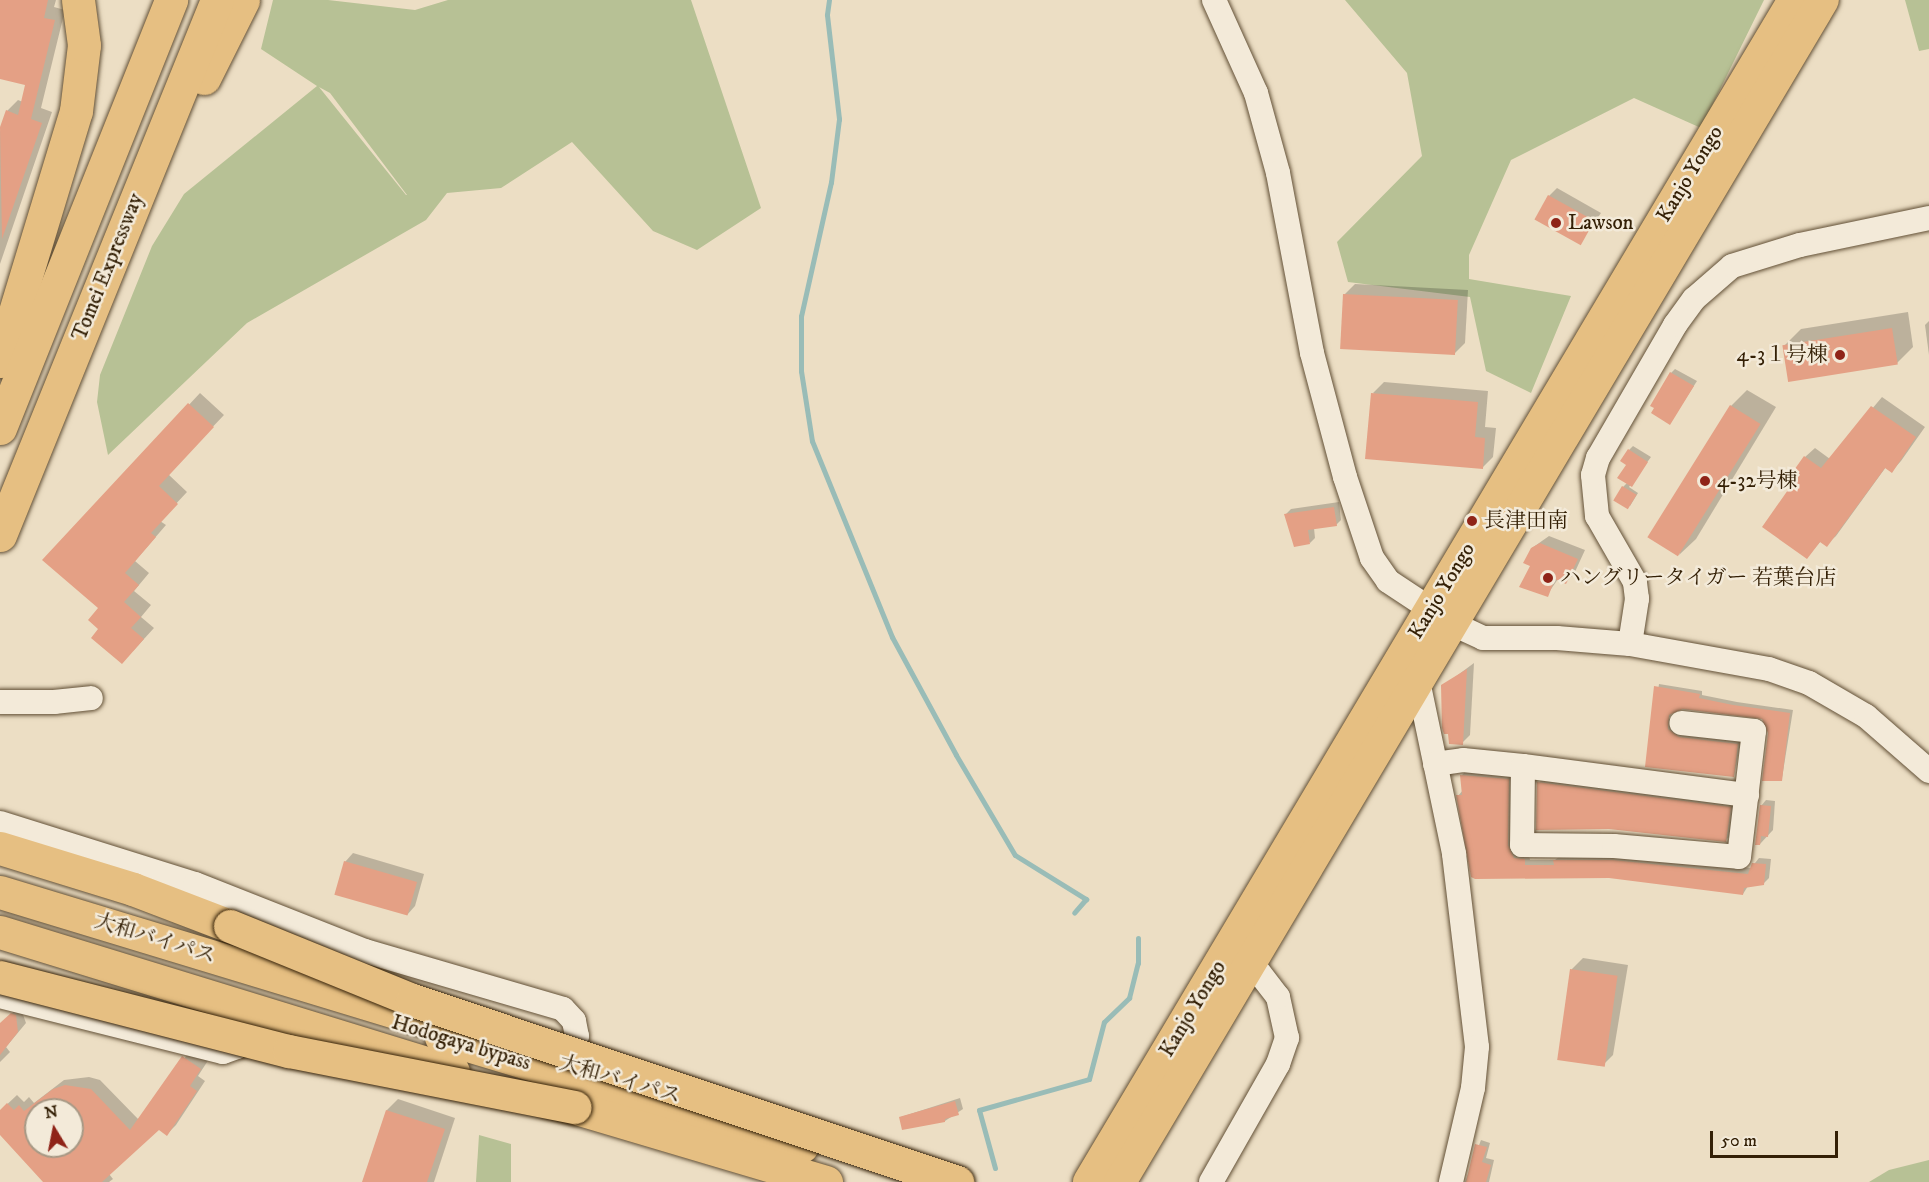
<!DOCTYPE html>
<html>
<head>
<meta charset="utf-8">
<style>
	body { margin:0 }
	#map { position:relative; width:1929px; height:1182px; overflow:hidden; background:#ecdec4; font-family:"IM FELL DW Pica","Noto Serif JP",serif }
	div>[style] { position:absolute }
	.green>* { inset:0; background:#b7c195 }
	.shadow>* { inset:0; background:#0003 }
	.stream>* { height:5px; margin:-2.5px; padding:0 2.5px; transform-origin:2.5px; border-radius:2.5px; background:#99bcb7 }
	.building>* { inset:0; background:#e4a085; transform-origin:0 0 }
	.roads { filter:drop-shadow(0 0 2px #625036) drop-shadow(0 0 2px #625036) }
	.minor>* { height:24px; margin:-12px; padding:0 12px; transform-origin:12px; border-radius:12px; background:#f3ead9 }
	.major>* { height:32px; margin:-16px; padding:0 16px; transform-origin:16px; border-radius:16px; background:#e6bf82 }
	.highway>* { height:33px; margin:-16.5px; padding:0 16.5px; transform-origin:16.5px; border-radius:16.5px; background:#e6bf82 }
	.bridges { filter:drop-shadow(0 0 2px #342006) drop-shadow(0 0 2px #342006) }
	.highway-bridge>* { height:33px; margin:-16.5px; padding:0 16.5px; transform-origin:16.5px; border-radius:16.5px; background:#e6bf82 }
	.dots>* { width:16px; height:16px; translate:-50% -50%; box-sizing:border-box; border:3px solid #f3ead9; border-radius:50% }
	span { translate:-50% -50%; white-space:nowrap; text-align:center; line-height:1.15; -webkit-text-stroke:5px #f3ead9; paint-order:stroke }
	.street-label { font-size:21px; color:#342006 }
	.poi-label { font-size:21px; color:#342006 }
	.left { translate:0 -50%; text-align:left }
	.right { translate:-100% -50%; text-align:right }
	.north { position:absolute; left:24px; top:1098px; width:60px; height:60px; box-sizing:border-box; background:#f3ead9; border:2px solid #a79985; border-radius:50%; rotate:350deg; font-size:16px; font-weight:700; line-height:24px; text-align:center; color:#342006 }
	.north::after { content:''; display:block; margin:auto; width:21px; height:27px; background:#8f2418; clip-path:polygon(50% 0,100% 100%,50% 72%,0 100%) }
	.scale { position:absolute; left:1710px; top:1131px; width:128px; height:27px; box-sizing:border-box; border:3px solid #342006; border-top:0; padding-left:8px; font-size:18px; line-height:21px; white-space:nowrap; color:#342006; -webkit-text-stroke:4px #f3ead9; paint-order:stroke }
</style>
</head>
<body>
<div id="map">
	<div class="green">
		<i style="clip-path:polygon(evenodd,273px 0,328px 0,415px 10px,448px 0,691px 0,761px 208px,697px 250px,653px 231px,572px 142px,501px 188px,447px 193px,426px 220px,247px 323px,108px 455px,97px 402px,100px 375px,152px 246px,184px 194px,317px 86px,261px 49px,273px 0,319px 87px,330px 93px,407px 195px,406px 195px,319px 87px)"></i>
		<i style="clip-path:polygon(1345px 0,1764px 0,1701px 128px,1634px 98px,1511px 160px,1469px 255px,1469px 279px,1571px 296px,1531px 393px,1486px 371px,1470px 297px,1348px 282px,1337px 242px,1422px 156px,1407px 73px)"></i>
		<i style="clip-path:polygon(1905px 0,1929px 0,1929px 49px,1919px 51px)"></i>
		<i style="clip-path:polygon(479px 1135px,511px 1144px,511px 1182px,476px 1182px)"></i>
		<i style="clip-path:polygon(1929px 1160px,1929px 1182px,1869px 1182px,1889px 1170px)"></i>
	</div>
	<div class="shadow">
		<i style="clip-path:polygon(0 0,56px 0,54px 7px,65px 10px,41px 108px,52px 112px,0 264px,0 132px,7px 111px,18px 100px,23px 102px,27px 84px,0 77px)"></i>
		<i style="clip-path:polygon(1557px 188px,1601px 213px,1580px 243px,1549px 196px)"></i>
		<i style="clip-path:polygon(1355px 284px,1468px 290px,1465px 343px,1454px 354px,1344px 295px)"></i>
		<i style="clip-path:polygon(1908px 312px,1913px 347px,1897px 363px,1784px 346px,1801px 329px)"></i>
		<i style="clip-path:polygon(1929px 321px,1929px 355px,1925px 325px)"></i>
		<i style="clip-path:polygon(1675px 369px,1697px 381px,1670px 423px,1671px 373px)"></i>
		<i style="clip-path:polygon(1384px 382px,1488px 391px,1485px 427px,1496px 428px,1493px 457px,1482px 468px,1373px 393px)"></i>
		<i style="clip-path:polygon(1747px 390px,1776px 407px,1696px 539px,1679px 555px,1731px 406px)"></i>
		<i style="clip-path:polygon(200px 393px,224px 415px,168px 474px,187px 492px,160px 521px,166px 525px,135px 561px,149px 573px,134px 591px,151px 605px,141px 617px,154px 628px,133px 651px,100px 629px,100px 608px,44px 560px)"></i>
		<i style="clip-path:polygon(1882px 397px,1925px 427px,1901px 461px,1892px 471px,1886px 467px,1836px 536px,1826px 545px,1821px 541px,1807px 557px,1799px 477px,1805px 457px,1815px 448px,1830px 459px)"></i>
		<i style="clip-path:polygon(1633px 446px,1651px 457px,1629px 487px,1638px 493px,1630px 506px,1623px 487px,1627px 483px,1629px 450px)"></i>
		<i style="clip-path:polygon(1339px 502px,1341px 520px,1336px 525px,1314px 528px,1315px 538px,1310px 543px,1286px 514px,1291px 509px)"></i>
		<i style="clip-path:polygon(1549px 536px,1585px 550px,1574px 574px,1566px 582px,1558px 579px,1547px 595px,1532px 566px,1532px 548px)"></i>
		<i style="clip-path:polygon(1474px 663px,1470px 735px,1462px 743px,1443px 686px)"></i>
		<i style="clip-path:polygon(1659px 684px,1702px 691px,1702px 695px,1737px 702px,1793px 710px,1782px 778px,1779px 781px,1764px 779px,1770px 732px,1764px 719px,1756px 715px,1675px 709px,1669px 718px,1676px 732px,1741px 741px,1734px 776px,1646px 766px)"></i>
		<i style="clip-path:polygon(1467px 770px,1514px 774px,1530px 860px,1555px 860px,1561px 855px,1620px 855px,1751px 868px,1759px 858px,1771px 859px,1769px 878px,1763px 884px,1748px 886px,1743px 894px,1609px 876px,1472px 875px,1458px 796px,1463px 790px,1462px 775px)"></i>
		<i style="clip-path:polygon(1543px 778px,1735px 803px,1731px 835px,1726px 840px,1539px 783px)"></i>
		<i style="clip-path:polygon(1766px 800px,1775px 801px,1773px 830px,1760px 844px,1761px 806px)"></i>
		<i style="clip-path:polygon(353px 853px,424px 874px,415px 906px,407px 915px,345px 862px)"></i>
		<i style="clip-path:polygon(1583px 958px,1628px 965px,1613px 1055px,1602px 1066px,1558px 1059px,1572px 969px)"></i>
		<i style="clip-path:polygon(20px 1006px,26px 1023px,6px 1047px,10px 1052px,0 1062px,0 1024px)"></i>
		<i style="clip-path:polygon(evenodd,192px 1048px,209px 1059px,198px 1076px,205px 1081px,176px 1125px,167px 1134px,159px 1128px,109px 1174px,113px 1179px,109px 1182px,45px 1182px,0 1133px,0 1111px,17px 1095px,24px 1102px,29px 1097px,34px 1103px,64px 1080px,89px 1077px,100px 1080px,139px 1120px,192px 1048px,36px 1110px,72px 1110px,72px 1146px,36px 1146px,36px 1110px)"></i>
		<i style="clip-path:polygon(960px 1098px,963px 1109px,945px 1121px,901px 1117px)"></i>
		<i style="clip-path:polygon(398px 1099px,455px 1118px,434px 1182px,363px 1182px,387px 1110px)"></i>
		<i style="clip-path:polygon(1481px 1140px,1490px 1143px,1486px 1158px,1494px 1160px,1489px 1182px,1465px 1182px)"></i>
	</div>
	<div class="stream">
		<i style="left:829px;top:0;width:15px;rotate:98deg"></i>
		<i style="left:827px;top:15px;width:105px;rotate:83.4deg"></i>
		<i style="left:839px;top:119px;width:64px;rotate:97.2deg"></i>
		<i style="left:831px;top:182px;width:137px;rotate:102.6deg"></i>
		<i style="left:801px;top:316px;width:55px;rotate:90deg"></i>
		<i style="left:801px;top:371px;width:71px;rotate:81.1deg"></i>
		<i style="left:812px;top:441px;width:212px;rotate:67.8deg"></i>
		<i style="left:892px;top:637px;width:134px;rotate:61.5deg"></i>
		<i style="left:956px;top:755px;width:116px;rotate:59.5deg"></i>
		<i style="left:1015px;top:855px;width:84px;rotate:31.8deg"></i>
		<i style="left:1086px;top:899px;width:18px;rotate:131deg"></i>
		<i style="left:995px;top:1168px;width:60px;rotate:-105.4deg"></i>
		<i style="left:979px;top:1110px;width:114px;rotate:-15.7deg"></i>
		<i style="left:1089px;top:1079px;width:59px;rotate:-75.3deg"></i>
		<i style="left:1104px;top:1022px;width:35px;rotate:-44deg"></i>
		<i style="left:1129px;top:998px;width:36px;rotate:-76deg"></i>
		<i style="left:1138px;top:963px;width:25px;rotate:-90deg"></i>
	</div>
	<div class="building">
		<i style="clip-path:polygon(0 0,48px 0,44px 18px,55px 20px,31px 119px,42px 123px,2px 239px,0 127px,6px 110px,18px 115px,25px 85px,0 79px)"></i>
		<i style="left:1548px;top:195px;width:53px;height:28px;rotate:29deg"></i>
		<i style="left:1343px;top:294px;width:115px;height:55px;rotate:3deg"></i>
		<i style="left:1892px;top:328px;width:37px;height:111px;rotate:81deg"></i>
		<i style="clip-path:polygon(1670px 372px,1694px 386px,1670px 425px,1651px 413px,1654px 408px,1650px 406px)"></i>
		<i style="clip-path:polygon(1371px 393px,1478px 402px,1475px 437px,1485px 438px,1483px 469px,1365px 459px)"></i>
		<i style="clip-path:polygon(188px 403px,214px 427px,159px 486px,178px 504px,151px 533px,156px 537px,125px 573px,139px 585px,124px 602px,141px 617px,131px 628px,144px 639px,122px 664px,91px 638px,98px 629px,88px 620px,98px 608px,42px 560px)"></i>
		<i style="left:1730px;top:405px;width:36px;height:156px;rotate:32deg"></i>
		<i style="clip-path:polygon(1871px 406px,1916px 437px,1892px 473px,1885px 468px,1827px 547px,1820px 542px,1807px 559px,1762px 527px,1797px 477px,1792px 473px,1804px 456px,1821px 468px)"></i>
		<i style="clip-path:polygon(1628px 449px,1648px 462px,1632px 487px,1617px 478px,1626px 465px,1620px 461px)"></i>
		<i style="left:1622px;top:486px;width:17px;height:17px;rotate:31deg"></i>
		<i style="clip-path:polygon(1334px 507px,1337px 526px,1308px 530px,1310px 544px,1294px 547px,1284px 514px)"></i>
		<i style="clip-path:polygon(1540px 543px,1578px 559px,1566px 584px,1555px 579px,1548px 597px,1519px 587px,1530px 566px,1523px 563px,1531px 548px)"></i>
		<i style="clip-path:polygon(1467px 669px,1463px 745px,1449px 744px,1448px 734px,1444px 734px,1442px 728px,1441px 685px)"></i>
		<i style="clip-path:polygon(1654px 686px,1700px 694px,1699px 698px,1733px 705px,1790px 713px,1782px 781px,1762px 781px,1768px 733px,1762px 719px,1683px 709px,1669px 715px,1668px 729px,1679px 737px,1738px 744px,1734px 777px,1645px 767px)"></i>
		<i style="clip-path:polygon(1460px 775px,1509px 779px,1508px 845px,1514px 858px,1525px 859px,1525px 865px,1554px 865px,1553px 860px,1613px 860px,1748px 874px,1752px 863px,1766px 864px,1764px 885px,1744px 888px,1743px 895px,1609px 878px,1475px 879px,1471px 877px,1456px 795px,1462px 795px)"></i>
		<i style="clip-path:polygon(1537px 782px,1731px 807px,1726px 842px,1609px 829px,1536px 830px)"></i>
		<i style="clip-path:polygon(1760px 805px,1771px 806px,1768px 837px,1761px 836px,1760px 845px,1755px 845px)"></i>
		<i style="left:344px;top:861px;width:76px;height:35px;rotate:16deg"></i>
		<i style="left:1570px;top:969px;width:48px;height:92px;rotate:8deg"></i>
		<i style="clip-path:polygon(11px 1013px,16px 1015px,18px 1032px,0 1055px,0 1023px)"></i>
		<i style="clip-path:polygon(evenodd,182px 1056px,201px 1069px,190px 1086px,197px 1091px,167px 1136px,159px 1130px,102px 1182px,43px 1182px,0 1135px,0 1110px,7px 1103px,14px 1110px,19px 1105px,24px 1111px,53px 1089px,65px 1085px,91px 1089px,130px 1130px,182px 1056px,36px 1110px,72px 1110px,72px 1146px,36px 1146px,36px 1110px)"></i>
		<i style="clip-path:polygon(955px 1101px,959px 1115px,945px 1119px,945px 1122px,902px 1130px,899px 1117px)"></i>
		<i style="clip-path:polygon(386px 1110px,445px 1129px,427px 1182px,362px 1182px)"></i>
		<i style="clip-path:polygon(1475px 1144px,1487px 1147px,1482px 1162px,1491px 1165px,1486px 1182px,1466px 1182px)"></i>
	</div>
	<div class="roads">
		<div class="minor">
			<i style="left:1214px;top:0;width:102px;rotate:65.7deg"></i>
			<i style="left:1256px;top:93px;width:83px;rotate:74.6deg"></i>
			<i style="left:1278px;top:173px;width:183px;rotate:79.3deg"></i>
			<i style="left:1312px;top:353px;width:128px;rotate:75.1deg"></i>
			<i style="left:1345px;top:477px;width:85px;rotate:71.6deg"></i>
			<i style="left:1372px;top:558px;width:28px;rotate:55deg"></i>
			<i style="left:1388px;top:581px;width:78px;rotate:33.5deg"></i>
			<i style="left:1453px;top:624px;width:33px;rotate:25deg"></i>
			<i style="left:1483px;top:638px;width:74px"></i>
			<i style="left:1557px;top:638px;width:73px;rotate:4.7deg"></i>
			<i style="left:1630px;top:644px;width:141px;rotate:10.2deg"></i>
			<i style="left:1769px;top:669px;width:42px;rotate:19.3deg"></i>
			<i style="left:1809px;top:683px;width:66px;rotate:30.1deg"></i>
			<i style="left:1866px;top:716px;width:84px;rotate:41.1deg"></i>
			<i style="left:1630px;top:644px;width:46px;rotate:-81.2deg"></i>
			<i style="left:1637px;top:599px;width:17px;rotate:-97deg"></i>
			<i style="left:1635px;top:582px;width:76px;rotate:-119.9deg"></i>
			<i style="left:1597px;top:516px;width:41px;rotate:-95.6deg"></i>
			<i style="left:1593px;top:475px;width:18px;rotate:-74deg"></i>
			<i style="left:1598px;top:458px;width:154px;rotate:-59.9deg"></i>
			<i style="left:1675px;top:325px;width:32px;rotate:-54deg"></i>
			<i style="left:1694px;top:299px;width:50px;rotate:-41deg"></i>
			<i style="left:1732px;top:266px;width:71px;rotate:-17.2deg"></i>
			<i style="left:1800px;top:245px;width:132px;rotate:-11.8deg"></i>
			<i style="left:1418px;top:681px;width:177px;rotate:78.2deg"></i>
			<i style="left:1454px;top:854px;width:194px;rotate:83.2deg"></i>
			<i style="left:1477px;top:1047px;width:41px;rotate:95.6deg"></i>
			<i style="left:1473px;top:1088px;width:97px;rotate:103.2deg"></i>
			<i style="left:0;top:702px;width:54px"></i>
			<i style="left:54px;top:702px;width:37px;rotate:-6deg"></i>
			<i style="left:1435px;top:764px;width:28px;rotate:-8deg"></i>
			<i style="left:1463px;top:760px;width:60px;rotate:5.7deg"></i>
			<i style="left:1523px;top:766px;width:226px;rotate:7.4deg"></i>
			<i style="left:1523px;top:766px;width:79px;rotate:90.7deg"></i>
			<i style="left:1522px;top:845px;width:92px;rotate:0.6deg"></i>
			<i style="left:1614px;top:846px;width:125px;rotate:5deg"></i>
			<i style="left:1739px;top:857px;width:127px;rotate:-83.2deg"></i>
			<i style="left:1754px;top:731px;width:73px;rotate:-173.7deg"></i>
			<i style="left:0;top:823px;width:204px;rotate:17.4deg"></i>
			<i style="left:195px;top:884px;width:183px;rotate:21.5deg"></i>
			<i style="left:365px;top:951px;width:206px;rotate:16.3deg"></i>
			<i style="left:563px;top:1009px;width:16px;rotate:47deg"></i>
			<i style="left:574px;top:1021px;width:15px;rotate:79deg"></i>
			<i style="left:577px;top:1036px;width:31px;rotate:103deg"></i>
			<i style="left:0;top:996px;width:230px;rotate:14.1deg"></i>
			<i style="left:223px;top:1052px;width:15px;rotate:-20deg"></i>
			<i style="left:237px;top:1047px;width:19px;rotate:-69deg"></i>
			<i style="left:1211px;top:1182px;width:136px;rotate:-60.4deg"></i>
			<i style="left:1278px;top:1064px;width:28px;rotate:-71deg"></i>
			<i style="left:1287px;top:1038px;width:42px;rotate:-102.4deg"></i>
			<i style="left:1278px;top:997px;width:44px;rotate:-127.6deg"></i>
			<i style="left:1251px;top:962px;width:15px;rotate:-152deg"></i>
		</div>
		<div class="major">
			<i style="left:1089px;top:1182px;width:1376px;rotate:-59.19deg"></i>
			<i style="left:1120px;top:1182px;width:1375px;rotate:-59.26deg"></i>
		</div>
		<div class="highway">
			<i style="left:204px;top:78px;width:87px;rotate:-63.4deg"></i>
			<i style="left:0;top:361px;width:261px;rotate:-73.1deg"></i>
			<i style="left:76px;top:111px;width:66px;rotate:-83.1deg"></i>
			<i style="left:84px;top:45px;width:45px;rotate:-97.6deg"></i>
			<i style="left:0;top:428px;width:461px;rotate:-68.2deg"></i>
			<i style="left:0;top:535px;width:577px;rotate:-67.92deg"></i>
			<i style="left:0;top:848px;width:139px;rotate:17.1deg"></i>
			<i style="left:133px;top:889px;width:104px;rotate:20.9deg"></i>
			<i style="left:0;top:892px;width:487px;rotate:16.9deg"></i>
			<i style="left:0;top:932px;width:474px;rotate:17.1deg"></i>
			<i style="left:441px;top:1037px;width:377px;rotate:16.8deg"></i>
			<i style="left:549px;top:1100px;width:289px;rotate:16.5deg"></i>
		</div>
	</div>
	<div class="bridges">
		<div class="highway-bridge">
			<i style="left:230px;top:926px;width:196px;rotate:22.1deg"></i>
			<i style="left:412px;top:1000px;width:575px;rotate:18.47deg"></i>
			<i style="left:0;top:977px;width:298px;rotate:14.4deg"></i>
			<i style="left:289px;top:1051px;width:291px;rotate:11.1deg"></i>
		</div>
	</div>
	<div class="dots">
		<i style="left:1556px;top:223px;background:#8f2418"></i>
		<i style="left:1840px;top:355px;background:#8f2418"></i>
		<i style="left:1705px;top:481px;background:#8f2418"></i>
		<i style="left:1472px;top:521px;background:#8f2418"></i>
		<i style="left:1548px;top:578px;background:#8f2418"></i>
	</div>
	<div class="street-label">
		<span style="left:1690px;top:174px;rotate:-59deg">Kanjo Yongo</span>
		<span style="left:108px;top:267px;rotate:-68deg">Tomei Expressway</span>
		<span style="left:1442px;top:591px;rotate:-59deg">Kanjo Yongo</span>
		<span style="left:155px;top:939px;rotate:17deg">大和バイパス</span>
		<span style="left:1193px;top:1009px;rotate:-59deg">Kanjo Yongo</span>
		<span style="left:461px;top:1043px;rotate:17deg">Hodogaya bypass</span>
		<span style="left:620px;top:1080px;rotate:16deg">大和バイパス</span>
	</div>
	<div class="poi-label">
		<span class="left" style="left:1568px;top:223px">Lawson</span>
		<span class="right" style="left:1828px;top:355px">4-3１号棟</span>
		<span class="left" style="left:1717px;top:481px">4-32号棟</span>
		<span class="left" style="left:1484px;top:521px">長津田南</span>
		<span class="left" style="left:1560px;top:578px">ハングリータイガー 若葉台店</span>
	</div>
	<div class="north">N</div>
	<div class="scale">50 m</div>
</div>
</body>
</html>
